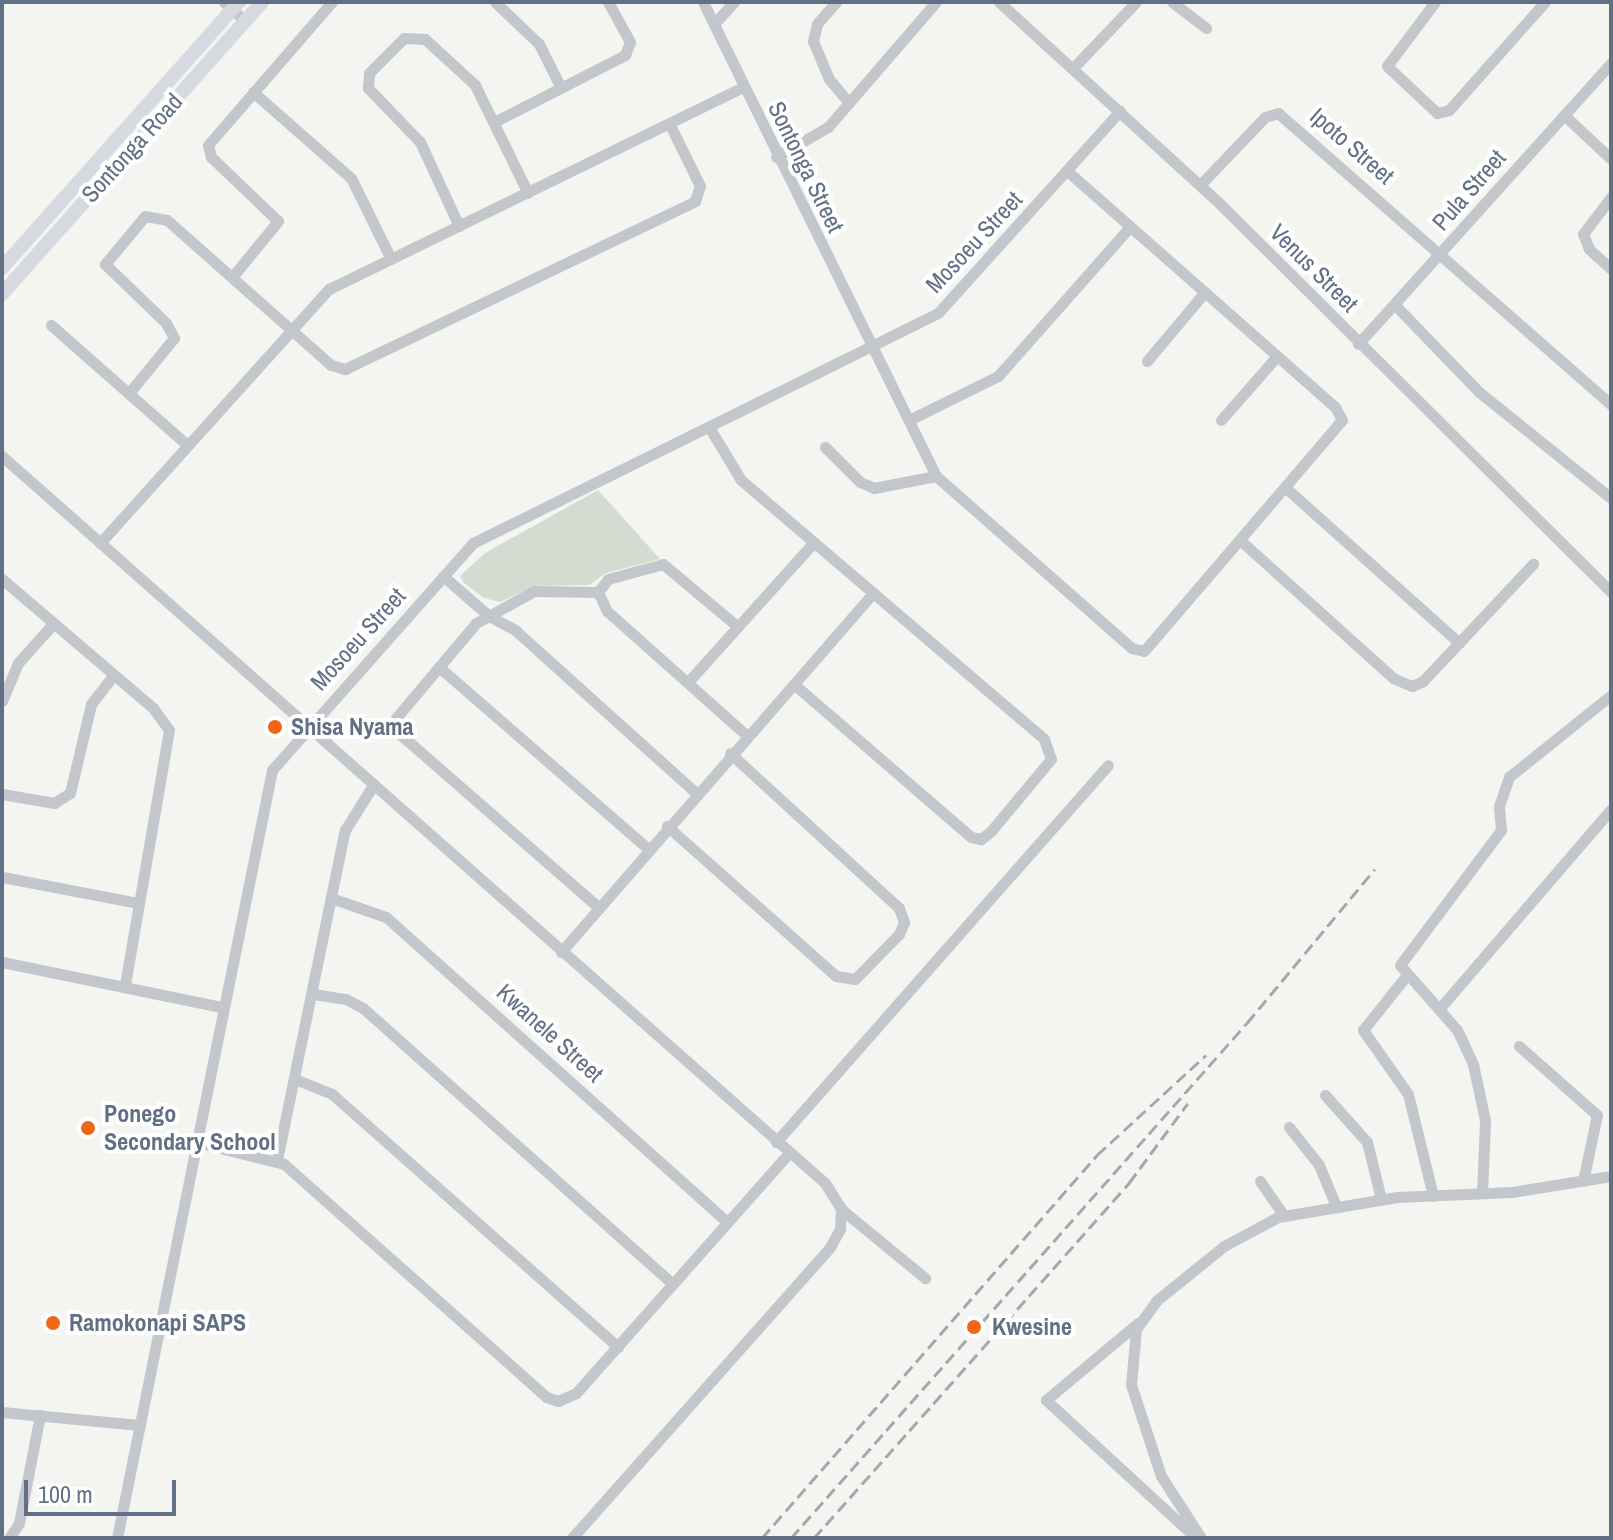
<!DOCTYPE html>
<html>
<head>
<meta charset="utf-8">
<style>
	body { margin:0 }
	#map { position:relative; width:1613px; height:1540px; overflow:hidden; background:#f4f5f0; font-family:"Archivo Narrow",sans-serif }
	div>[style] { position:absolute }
	.green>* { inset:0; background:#d4dcd1 }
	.minor>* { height:11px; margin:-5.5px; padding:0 5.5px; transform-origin:5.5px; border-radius:5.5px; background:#c3c6ca }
	.major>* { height:14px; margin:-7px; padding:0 7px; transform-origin:7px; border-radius:7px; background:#d6d9df }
	.rail>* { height:3px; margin-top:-1.5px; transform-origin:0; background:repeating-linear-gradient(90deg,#a3a8af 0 12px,transparent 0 18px) }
	.dots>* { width:22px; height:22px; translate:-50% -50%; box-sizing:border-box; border:4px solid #fff; border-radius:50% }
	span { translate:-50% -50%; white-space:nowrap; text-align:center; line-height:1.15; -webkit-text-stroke:8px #fff; paint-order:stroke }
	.street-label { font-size:24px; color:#617084 }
	.poi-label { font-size:24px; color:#617084; font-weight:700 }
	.left { translate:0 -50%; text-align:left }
	.frame { position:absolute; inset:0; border:4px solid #617084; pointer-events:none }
	.scale { position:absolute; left:24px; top:1480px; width:152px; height:36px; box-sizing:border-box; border:4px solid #617084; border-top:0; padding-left:10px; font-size:24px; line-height:28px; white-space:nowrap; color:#617084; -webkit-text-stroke:6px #fff; paint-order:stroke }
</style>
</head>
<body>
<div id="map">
	<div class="green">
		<i style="clip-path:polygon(598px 490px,660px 559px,606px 573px,589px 585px,534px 586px,500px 602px,484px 598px,464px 583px,460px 576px,485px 553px)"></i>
	</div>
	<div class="minor">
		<i style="left:224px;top:2px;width:28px;rotate:42deg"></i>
		<i style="left:495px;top:2px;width:61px;rotate:43.7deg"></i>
		<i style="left:539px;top:44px;width:47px;rotate:63.4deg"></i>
		<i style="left:703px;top:2px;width:528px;rotate:63.82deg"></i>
		<i style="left:936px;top:476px;width:261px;rotate:41.3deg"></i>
		<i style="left:1132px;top:648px;width:12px;rotate:14deg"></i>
		<i style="left:1144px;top:651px;width:304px;rotate:-49.4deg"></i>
		<i style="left:1342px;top:420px;width:15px;rotate:-118deg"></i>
		<i style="left:1335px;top:407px;width:356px;rotate:-138.6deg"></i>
		<i style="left:836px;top:2px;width:29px;rotate:131deg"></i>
		<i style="left:817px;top:24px;width:17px;rotate:103deg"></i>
		<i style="left:813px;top:41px;width:41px;rotate:67.2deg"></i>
		<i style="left:829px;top:79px;width:31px;rotate:50deg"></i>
		<i style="left:999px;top:2px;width:299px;rotate:42.4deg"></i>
		<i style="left:1220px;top:204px;width:551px;rotate:44.78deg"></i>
		<i style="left:1172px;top:2px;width:43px;rotate:37.4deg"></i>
		<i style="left:1435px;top:2px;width:80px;rotate:126.9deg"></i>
		<i style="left:1387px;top:66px;width:69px;rotate:43.2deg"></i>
		<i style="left:1437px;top:113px;width:12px;rotate:-14deg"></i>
		<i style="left:1449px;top:110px;width:144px;rotate:-48.4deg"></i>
		<i style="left:714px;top:24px;width:30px;rotate:-48deg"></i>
		<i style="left:1073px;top:68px;width:91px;rotate:-46.3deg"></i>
		<i style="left:253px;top:92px;width:130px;rotate:41.3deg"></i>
		<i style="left:351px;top:178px;width:90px;rotate:63.7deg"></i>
		<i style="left:1564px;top:115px;width:64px;rotate:43.1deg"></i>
		<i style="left:494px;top:122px;width:147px;rotate:-27.1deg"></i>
		<i style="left:625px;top:55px;width:14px;rotate:-69deg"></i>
		<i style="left:630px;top:42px;width:46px;rotate:-118.8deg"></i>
		<i style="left:776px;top:157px;width:60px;rotate:-30deg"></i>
		<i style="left:828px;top:127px;width:165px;rotate:-49.2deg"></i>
		<i style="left:1200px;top:185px;width:94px;rotate:-46.3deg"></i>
		<i style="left:1265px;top:117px;width:14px;rotate:-17deg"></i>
		<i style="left:1278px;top:113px;width:443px;rotate:41.2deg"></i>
		<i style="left:1611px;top:197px;width:46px;rotate:127.1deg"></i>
		<i style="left:1583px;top:234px;width:16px;rotate:68deg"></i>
		<i style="left:1589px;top:249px;width:30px;rotate:42deg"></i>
		<i style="left:459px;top:226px;width:93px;rotate:-114.9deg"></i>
		<i style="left:420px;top:142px;width:75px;rotate:-133.9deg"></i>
		<i style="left:368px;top:88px;width:15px;rotate:-86deg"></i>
		<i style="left:369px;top:73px;width:49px;rotate:-45deg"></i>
		<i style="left:404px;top:38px;width:21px;rotate:3deg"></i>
		<i style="left:425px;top:39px;width:68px;rotate:42.6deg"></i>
		<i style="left:475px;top:85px;width:120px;rotate:63.9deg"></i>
		<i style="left:233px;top:276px;width:71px;rotate:-50.7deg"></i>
		<i style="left:278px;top:221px;width:93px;rotate:-136.3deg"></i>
		<i style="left:211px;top:157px;width:12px;rotate:-104deg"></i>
		<i style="left:208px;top:145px;width:189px;rotate:-49.1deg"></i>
		<i style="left:1395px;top:305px;width:121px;rotate:46deg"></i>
		<i style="left:1479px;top:392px;width:169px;rotate:38.8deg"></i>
		<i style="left:51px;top:325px;width:181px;rotate:41.4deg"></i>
		<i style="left:1358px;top:344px;width:378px;rotate:-48deg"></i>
		<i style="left:1147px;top:361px;width:90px;rotate:-50deg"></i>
		<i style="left:129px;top:393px;width:71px;rotate:-50.7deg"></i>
		<i style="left:174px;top:338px;width:17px;rotate:-118deg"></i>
		<i style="left:166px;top:323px;width:85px;rotate:-136deg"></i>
		<i style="left:105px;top:264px;width:62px;rotate:-50.2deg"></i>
		<i style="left:145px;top:216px;width:22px;rotate:10deg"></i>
		<i style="left:167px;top:220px;width:219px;rotate:41.5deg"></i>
		<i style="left:331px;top:365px;width:15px;rotate:16deg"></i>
		<i style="left:345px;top:369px;width:388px;rotate:-25.6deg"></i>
		<i style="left:695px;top:201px;width:16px;rotate:-72deg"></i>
		<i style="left:700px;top:186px;width:70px;rotate:-116.2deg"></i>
		<i style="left:909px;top:420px;width:99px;rotate:-26.3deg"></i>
		<i style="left:998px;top:376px;width:199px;rotate:-48.5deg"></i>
		<i style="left:1221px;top:420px;width:85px;rotate:-48.8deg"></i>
		<i style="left:709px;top:427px;width:62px;rotate:58.9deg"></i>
		<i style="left:741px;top:480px;width:399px;rotate:40.5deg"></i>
		<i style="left:1044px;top:739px;width:21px;rotate:71deg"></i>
		<i style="left:1051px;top:759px;width:94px;rotate:129.8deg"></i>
		<i style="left:991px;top:831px;width:13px;rotate:141deg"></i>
		<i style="left:981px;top:839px;width:10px;rotate:-169deg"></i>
		<i style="left:971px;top:837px;width:234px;rotate:-139.2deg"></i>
		<i style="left:825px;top:447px;width:49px;rotate:45deg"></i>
		<i style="left:860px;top:482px;width:15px;rotate:23deg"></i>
		<i style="left:874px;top:488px;width:63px;rotate:-11deg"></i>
		<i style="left:2px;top:456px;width:1098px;rotate:41.46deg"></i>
		<i style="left:825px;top:1183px;width:31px;rotate:58deg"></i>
		<i style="left:841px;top:1209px;width:109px;rotate:39.4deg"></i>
		<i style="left:1287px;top:489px;width:231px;rotate:41.8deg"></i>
		<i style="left:1241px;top:541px;width:205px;rotate:42deg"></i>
		<i style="left:1393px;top:678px;width:21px;rotate:23deg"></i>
		<i style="left:1412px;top:686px;width:12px;rotate:-24deg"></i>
		<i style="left:1423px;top:681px;width:161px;rotate:-46.8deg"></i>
		<i style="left:100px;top:543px;width:342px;rotate:-48deg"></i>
		<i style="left:329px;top:289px;width:461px;rotate:-26deg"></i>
		<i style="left:443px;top:576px;width:61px;rotate:41deg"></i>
		<i style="left:489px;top:616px;width:30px;rotate:28deg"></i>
		<i style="left:515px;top:630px;width:244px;rotate:42deg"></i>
		<i style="left:2px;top:579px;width:199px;rotate:40.5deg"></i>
		<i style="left:153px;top:708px;width:27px;rotate:54deg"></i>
		<i style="left:169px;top:730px;width:260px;rotate:99.8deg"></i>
		<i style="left:598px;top:592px;width:21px;rotate:65deg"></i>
		<i style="left:607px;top:611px;width:186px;rotate:41.7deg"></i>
		<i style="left:439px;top:667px;width:276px;rotate:41deg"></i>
		<i style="left:688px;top:682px;width:187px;rotate:-48deg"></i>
		<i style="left:2px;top:701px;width:41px;rotate:-67.2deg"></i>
		<i style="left:18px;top:663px;width:52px;rotate:-48.1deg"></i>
		<i style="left:2px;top:794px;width:53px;rotate:9.8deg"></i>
		<i style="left:54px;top:803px;width:19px;rotate:-32deg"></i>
		<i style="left:70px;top:793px;width:91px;rotate:-76.7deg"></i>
		<i style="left:91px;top:704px;width:36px;rotate:-52deg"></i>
		<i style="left:667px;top:826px;width:226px;rotate:41.6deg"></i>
		<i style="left:836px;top:976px;width:19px;rotate:9deg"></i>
		<i style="left:855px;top:979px;width:63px;rotate:-45.6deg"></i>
		<i style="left:899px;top:934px;width:13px;rotate:-67deg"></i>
		<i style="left:904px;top:922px;width:15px;rotate:-110deg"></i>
		<i style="left:899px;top:908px;width:229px;rotate:-137.5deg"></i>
		<i style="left:2px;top:877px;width:138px;rotate:10.8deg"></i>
		<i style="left:331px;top:898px;width:58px;rotate:19.1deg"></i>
		<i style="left:386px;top:917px;width:457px;rotate:41.8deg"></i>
		<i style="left:597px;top:906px;width:262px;rotate:-138.9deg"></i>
		<i style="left:400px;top:734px;width:16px;rotate:-104deg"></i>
		<i style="left:396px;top:718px;width:124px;rotate:-49.9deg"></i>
		<i style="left:476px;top:623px;width:66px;rotate:-28.9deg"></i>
		<i style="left:534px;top:591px;width:64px;rotate:0.9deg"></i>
		<i style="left:598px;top:592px;width:16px;rotate:-52deg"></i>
		<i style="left:608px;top:579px;width:57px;rotate:-15.3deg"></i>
		<i style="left:663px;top:564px;width:97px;rotate:40deg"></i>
		<i style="left:561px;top:952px;width:476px;rotate:-49deg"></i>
		<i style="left:2px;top:962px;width:225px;rotate:11.6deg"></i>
		<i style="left:1406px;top:976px;width:69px;rotate:128.5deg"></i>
		<i style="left:1363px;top:1030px;width:78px;rotate:54.9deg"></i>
		<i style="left:1408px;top:1094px;width:105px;rotate:76.2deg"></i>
		<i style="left:313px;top:994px;width:33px;rotate:9deg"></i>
		<i style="left:346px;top:999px;width:19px;rotate:28deg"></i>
		<i style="left:363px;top:1008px;width:415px;rotate:41.7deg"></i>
		<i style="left:1440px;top:1008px;width:262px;rotate:-49.3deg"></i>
		<i style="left:1519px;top:1046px;width:104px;rotate:41.5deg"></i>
		<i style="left:1597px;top:1115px;width:67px;rotate:102deg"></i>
		<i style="left:295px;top:1079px;width:40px;rotate:22deg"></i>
		<i style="left:332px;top:1094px;width:382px;rotate:41.5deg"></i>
		<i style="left:1325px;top:1095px;width:63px;rotate:48.2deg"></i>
		<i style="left:1367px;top:1142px;width:59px;rotate:76.2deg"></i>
		<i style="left:1289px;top:1127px;width:48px;rotate:51.7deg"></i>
		<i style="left:1319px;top:1165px;width:44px;rotate:67.5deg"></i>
		<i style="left:196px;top:1142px;width:91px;rotate:14deg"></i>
		<i style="left:284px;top:1164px;width:351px;rotate:41.6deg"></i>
		<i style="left:546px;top:1397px;width:13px;rotate:18deg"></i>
		<i style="left:558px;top:1401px;width:20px;rotate:-24deg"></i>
		<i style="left:576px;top:1393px;width:321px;rotate:-48.4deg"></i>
		<i style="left:776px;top:1142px;width:502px;rotate:-48.63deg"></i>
		<i style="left:277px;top:1160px;width:337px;rotate:-78.4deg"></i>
		<i style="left:345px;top:830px;width:54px;rotate:-57.8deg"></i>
		<i style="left:1260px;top:1181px;width:42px;rotate:55.6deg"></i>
		<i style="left:1482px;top:1193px;width:73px;rotate:-87.6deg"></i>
		<i style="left:1485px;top:1120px;width:57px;rotate:-102.1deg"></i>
		<i style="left:1473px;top:1064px;width:38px;rotate:-115deg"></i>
		<i style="left:1457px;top:1030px;width:86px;rotate:-131.2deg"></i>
		<i style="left:1400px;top:965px;width:169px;rotate:-53.2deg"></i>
		<i style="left:1501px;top:830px;width:24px;rotate:-95deg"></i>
		<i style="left:1499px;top:806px;width:31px;rotate:-71deg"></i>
		<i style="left:1509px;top:777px;width:131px;rotate:-38.8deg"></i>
		<i style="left:1138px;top:1323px;width:120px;rotate:140.1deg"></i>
		<i style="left:1046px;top:1400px;width:204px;rotate:42.6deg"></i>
		<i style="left:2px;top:1412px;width:138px;rotate:5.4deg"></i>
		<i style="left:9px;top:1538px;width:18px;rotate:-56deg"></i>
		<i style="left:19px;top:1523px;width:110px;rotate:-79deg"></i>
		<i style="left:117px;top:1538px;width:783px;rotate:-78.59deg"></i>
		<i style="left:272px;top:770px;width:303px;rotate:-48.5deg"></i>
		<i style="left:473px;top:543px;width:519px;rotate:-26.32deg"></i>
		<i style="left:938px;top:313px;width:272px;rotate:-48deg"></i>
		<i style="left:572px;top:1538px;width:389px;rotate:-48.4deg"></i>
		<i style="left:830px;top:1247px;width:21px;rotate:-61deg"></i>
		<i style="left:840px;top:1229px;width:20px;rotate:-87deg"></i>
		<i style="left:1201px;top:1538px;width:74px;rotate:-122.8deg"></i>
		<i style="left:1161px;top:1476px;width:96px;rotate:-108.2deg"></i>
		<i style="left:1131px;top:1385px;width:56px;rotate:-84.9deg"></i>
		<i style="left:1136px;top:1329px;width:34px;rotate:-54deg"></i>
		<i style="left:1156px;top:1301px;width:87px;rotate:-39deg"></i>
		<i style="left:1224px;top:1246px;width:61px;rotate:-28.2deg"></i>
		<i style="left:1278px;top:1217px;width:121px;rotate:-9.5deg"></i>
		<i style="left:1397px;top:1197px;width:115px;rotate:-2.5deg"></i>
		<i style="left:1512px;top:1192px;width:100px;rotate:-9.2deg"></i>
	</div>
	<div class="major">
		<i style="left:2px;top:268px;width:356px;rotate:-48.3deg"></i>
		<i style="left:2px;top:294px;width:391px;rotate:-48.3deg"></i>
	</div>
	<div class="rail">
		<i style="left:762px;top:1538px;width:509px;rotate:-48.82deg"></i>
		<i style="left:1097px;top:1155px;width:148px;rotate:-42.5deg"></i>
		<i style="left:791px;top:1538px;width:688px;rotate:-48.48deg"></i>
		<i style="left:1247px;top:1023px;width:200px;rotate:-50.3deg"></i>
		<i style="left:814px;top:1538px;width:475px;rotate:-48.4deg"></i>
		<i style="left:1129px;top:1183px;width:99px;rotate:-53.6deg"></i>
	</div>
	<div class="dots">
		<i style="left:275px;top:727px;background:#f16614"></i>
		<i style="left:88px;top:1128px;background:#f16614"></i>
		<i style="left:53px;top:1323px;background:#f16614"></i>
		<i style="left:974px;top:1327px;background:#f16614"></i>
	</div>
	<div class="street-label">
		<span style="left:1352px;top:146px;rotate:41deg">Ipoto Street</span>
		<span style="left:132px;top:148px;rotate:-48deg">Sontonga Road</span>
		<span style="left:806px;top:167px;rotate:64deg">Sontonga Street</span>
		<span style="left:1469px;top:190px;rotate:-49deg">Pula Street</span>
		<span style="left:974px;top:242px;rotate:-47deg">Mosoeu Street</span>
		<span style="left:1314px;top:268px;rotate:45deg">Venus Street</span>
		<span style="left:358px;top:639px;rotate:-48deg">Mosoeu Street</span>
		<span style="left:550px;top:1033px;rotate:42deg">Kwanele Street</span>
	</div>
	<div class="poi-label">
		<span class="left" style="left:291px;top:727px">Shisa Nyama</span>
		<span class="left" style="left:104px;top:1128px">Ponego<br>Secondary School</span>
		<span class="left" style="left:69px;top:1323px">Ramokonapi SAPS</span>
		<span class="left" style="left:992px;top:1327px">Kwesine</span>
	</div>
	<div class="frame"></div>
	<div class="scale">100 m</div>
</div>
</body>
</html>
